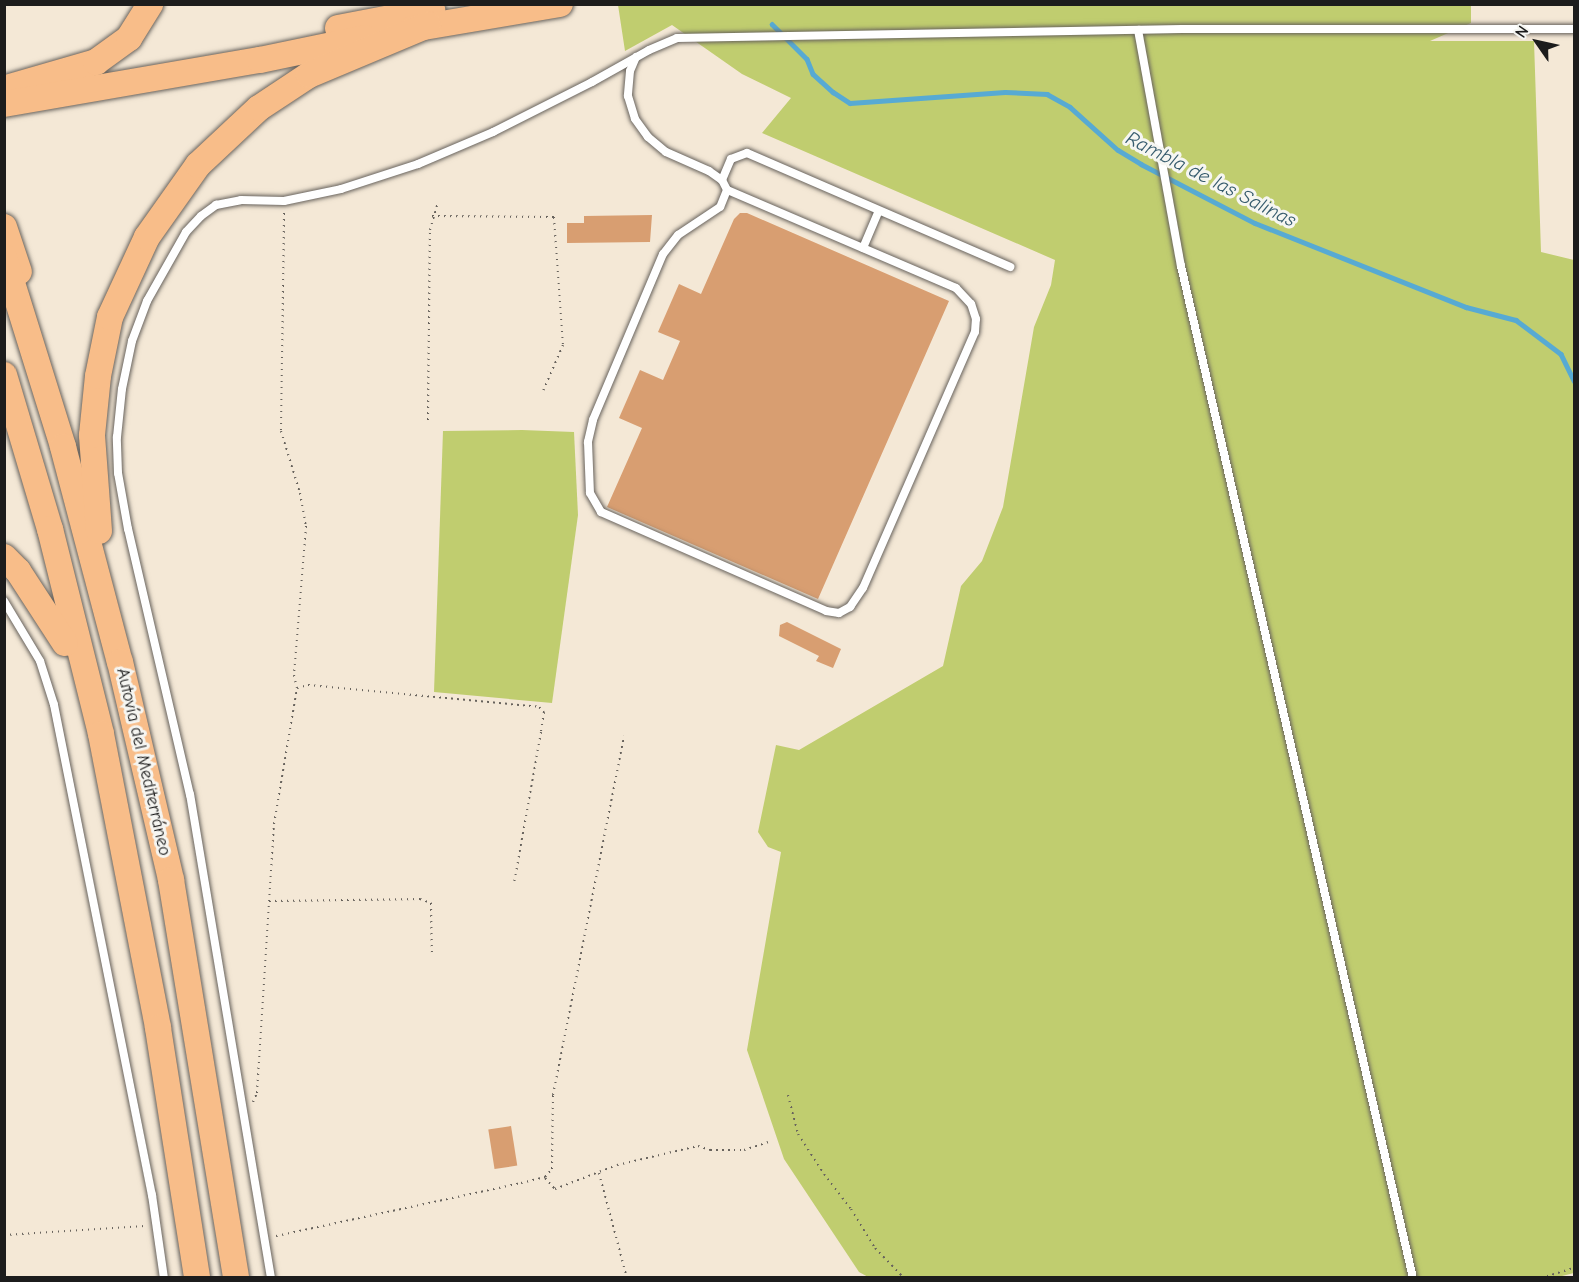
<!DOCTYPE html>
<html>
<head>
<meta charset="utf-8">
<style>
	body { margin:0 }
	#map { position:relative; width:1579px; height:1282px; overflow:hidden; background:#f4e8d6; font-family:"Comic Neue",sans-serif }
	div>[style] { position:absolute }
	.green>* { inset:0; background:#c0cd6f }
	.stream>* { height:4.5px; margin:-2.25px; padding:0 2.25px; transform-origin:2.25px; border-radius:2.25px; background:#57aad3 }
	.building>* { inset:0; background:#d89e71; transform-origin:0 0 }
	.path>* { height:2px; margin-top:-1px; transform-origin:0; background:repeating-linear-gradient(90deg,#68635d 0 1.5px,transparent 0 6px) }
	.roads { filter:drop-shadow(0 0 2px #68635d) drop-shadow(0 0 2px #68635d) }
	.lane>* { height:8px; margin:-4px; padding:0 4px; transform-origin:4px; border-radius:4px; background:#fff }
	.highway>* { height:26px; margin:-13px; padding:0 13px; transform-origin:13px; border-radius:13px; background:#f8bd89 }
	span { translate:-50% -50%; white-space:nowrap; text-align:center; line-height:1.15; -webkit-text-stroke:6px #f6f6f2; paint-order:stroke }
	.street-label { font-size:18px; color:#1c1c1c }
	.water-label { font-size:20px; color:#375c6e; font-style:italic }
	.frame { position:absolute; inset:0; border:6px solid #1c1c1c; pointer-events:none }
	.north { position:absolute; left:1507px; top:12px; width:60px; height:60px; -webkit-text-stroke:4px #f6f6f2; paint-order:stroke; rotate:304deg; font-size:16px; font-weight:700; line-height:24px; text-align:center; color:#1c1c1c }
	.north::after { content:''; display:block; margin:auto; width:21px; height:27px; background:#1c1c1c; clip-path:polygon(50% 0,100% 100%,50% 72%,0 100%) }
</style>
</head>
<body>
<div id="map">
	<div class="green">
		<i style="clip-path:polygon(1471px 4px,1471px 23px,1430px 41px,1534px 41px,1541px 252px,1574px 260px,1574px 1273px,1554px 1278px,870px 1278px,859px 1272px,784px 1159px,747px 1050px,781px 852px,768px 847px,758px 832px,776px 745px,799px 750px,943px 666px,961px 586px,982px 561px,1003px 507px,1034px 327px,1051px 285px,1055px 260px,762px 133px,791px 98px,742px 74px,672px 25px,625px 51px,618px 5px)"></i>
		<i style="clip-path:polygon(522px 430px,574px 432px,578px 515px,552px 703px,434px 692px,443px 431px)"></i>
	</div>
	<div class="stream">
		<i style="left:772px;top:24px;width:49px;rotate:45deg"></i>
		<i style="left:807px;top:59px;width:16px;rotate:68deg"></i>
		<i style="left:813px;top:74px;width:27px;rotate:42deg"></i>
		<i style="left:833px;top:92px;width:20px;rotate:33deg"></i>
		<i style="left:850px;top:103px;width:155px;rotate:-4.1deg"></i>
		<i style="left:1005px;top:92px;width:42px;rotate:2.7deg"></i>
		<i style="left:1047px;top:94px;width:26px;rotate:29deg"></i>
		<i style="left:1070px;top:107px;width:64px;rotate:41.9deg"></i>
		<i style="left:1118px;top:150px;width:27px;rotate:31deg"></i>
		<i style="left:1141px;top:164px;width:128px;rotate:27.4deg"></i>
		<i style="left:1255px;top:223px;width:227px;rotate:21.7deg"></i>
		<i style="left:1466px;top:307px;width:52px;rotate:14.6deg"></i>
		<i style="left:1516px;top:320px;width:56px;rotate:37.1deg"></i>
		<i style="left:1561px;top:354px;width:30px;rotate:64deg"></i>
	</div>
	<div class="building">
		<i style="clip-path:polygon(740px 213px,747px 213px,949px 301px,818px 599px,607px 507px,642px 428px,619px 418px,640px 370px,663px 380px,680px 341px,658px 332px,679px 284px,701px 294px,734px 219px)"></i>
		<i style="clip-path:polygon(652px 215px,650px 242px,567px 243px,567px 223px,584px 223px,584px 216px)"></i>
		<i style="clip-path:polygon(787px 622px,841px 649px,833px 668px,816px 661px,819px 656px,779px 636px,780px 625px)"></i>
		<i style="left:511px;top:1126px;width:40px;height:23px;rotate:81deg"></i>
	</div>
	<div class="path">
		<i style="left:284px;top:213px;width:218px;rotate:90.8deg"></i>
		<i style="left:281px;top:431px;width:65px;rotate:73deg"></i>
		<i style="left:300px;top:493px;width:34px;rotate:80deg"></i>
		<i style="left:306px;top:526px;width:149px;rotate:94.6deg"></i>
		<i style="left:294px;top:675px;width:13px;rotate:77deg"></i>
		<i style="left:432px;top:216px;width:122px;rotate:0.5deg"></i>
		<i style="left:554px;top:217px;width:128px;rotate:86deg"></i>
		<i style="left:563px;top:345px;width:50px;rotate:113.5deg"></i>
		<i style="left:428px;top:420px;width:190px;rotate:-89.4deg"></i>
		<i style="left:430px;top:230px;width:29px;rotate:-74deg"></i>
		<i style="left:269px;top:901px;width:151px;rotate:-0.8deg"></i>
		<i style="left:420px;top:899px;width:12px;rotate:20deg"></i>
		<i style="left:431px;top:903px;width:53px;rotate:88.9deg"></i>
		<i style="left:788px;top:1095px;width:40px;rotate:75.6deg"></i>
		<i style="left:798px;top:1134px;width:48px;rotate:57deg"></i>
		<i style="left:824px;top:1174px;width:44px;rotate:52.4deg"></i>
		<i style="left:851px;top:1209px;width:46px;rotate:58.4deg"></i>
		<i style="left:875px;top:1248px;width:42px;rotate:46deg"></i>
		<i style="left:253px;top:1102px;width:10px;rotate:-66deg"></i>
		<i style="left:257px;top:1093px;width:270px;rotate:-86.4deg"></i>
		<i style="left:274px;top:824px;width:138px;rotate:-80.4deg"></i>
		<i style="left:297px;top:688px;width:11px;rotate:-15deg"></i>
		<i style="left:308px;top:685px;width:232px;rotate:5.4deg"></i>
		<i style="left:539px;top:707px;width:7px;rotate:45deg"></i>
		<i style="left:544px;top:712px;width:20px;rotate:99deg"></i>
		<i style="left:541px;top:732px;width:153px;rotate:100.1deg"></i>
		<i style="left:599px;top:1173px;width:109px;rotate:75.1deg"></i>
		<i style="left:545px;top:1178px;width:15px;rotate:48deg"></i>
		<i style="left:555px;top:1189px;width:66px;rotate:-21.2deg"></i>
		<i style="left:617px;top:1165px;width:83px;rotate:-13.2deg"></i>
		<i style="left:698px;top:1146px;width:13px;rotate:18deg"></i>
		<i style="left:710px;top:1150px;width:34px"></i>
		<i style="left:744px;top:1150px;width:28px;rotate:-18deg"></i>
		<i style="left:4px;top:1235px;width:141px;rotate:-3.7deg"></i>
		<i style="left:276px;top:1236px;width:251px;rotate:-12.2deg"></i>
		<i style="left:521px;top:1183px;width:25px;rotate:-14deg"></i>
		<i style="left:545px;top:1177px;width:11px;rotate:-49deg"></i>
		<i style="left:552px;top:1169px;width:74px;rotate:-89.2deg"></i>
		<i style="left:553px;top:1095px;width:366px;rotate:-78.8deg"></i>
		<i style="left:1541px;top:1278px;width:34px;rotate:-17deg"></i>
	</div>
	<div class="roads">
		<div class="lane">
			<i style="left:1138px;top:30px;width:240px;rotate:79.7deg"></i>
			<i style="left:1181px;top:266px;width:1038px;rotate:77.09deg"></i>
			<i style="left:636px;top:57px;width:15px;rotate:113deg"></i>
			<i style="left:630px;top:71px;width:25px;rotate:95deg"></i>
			<i style="left:628px;top:96px;width:24px;rotate:73deg"></i>
			<i style="left:635px;top:119px;width:22px;rotate:54deg"></i>
			<i style="left:648px;top:137px;width:23px;rotate:40deg"></i>
			<i style="left:666px;top:152px;width:47px;rotate:23.8deg"></i>
			<i style="left:709px;top:171px;width:16px;rotate:35deg"></i>
			<i style="left:722px;top:180px;width:11px;rotate:63deg"></i>
			<i style="left:727px;top:190px;width:18px;rotate:112deg"></i>
			<i style="left:720px;top:207px;width:50px;rotate:146.3deg"></i>
			<i style="left:678px;top:235px;width:24px;rotate:128deg"></i>
			<i style="left:663px;top:254px;width:180px;rotate:112.9deg"></i>
			<i style="left:593px;top:420px;width:23px;rotate:103deg"></i>
			<i style="left:588px;top:442px;width:51px;rotate:87.8deg"></i>
			<i style="left:590px;top:493px;width:22px;rotate:60deg"></i>
			<i style="left:601px;top:512px;width:246px;rotate:23.7deg"></i>
			<i style="left:826px;top:611px;width:13px;rotate:9deg"></i>
			<i style="left:839px;top:613px;width:13px;rotate:-29deg"></i>
			<i style="left:850px;top:607px;width:23px;rotate:-56deg"></i>
			<i style="left:863px;top:588px;width:279px;rotate:-66.4deg"></i>
			<i style="left:975px;top:332px;width:13px;rotate:-86deg"></i>
			<i style="left:976px;top:319px;width:16px;rotate:-108deg"></i>
			<i style="left:971px;top:304px;width:22px;rotate:-133deg"></i>
			<i style="left:956px;top:288px;width:249px;rotate:-156.8deg"></i>
			<i style="left:722px;top:180px;width:23px;rotate:-67deg"></i>
			<i style="left:731px;top:159px;width:17px;rotate:-21deg"></i>
			<i style="left:747px;top:153px;width:287px;rotate:23.4deg"></i>
			<i style="left:863px;top:248px;width:38px;rotate:-67deg"></i>
			<i style="left:4px;top:601px;width:70px;rotate:59deg"></i>
			<i style="left:40px;top:661px;width:46px;rotate:72.3deg"></i>
			<i style="left:54px;top:705px;width:500px;rotate:78.7deg"></i>
			<i style="left:152px;top:1195px;width:84px;rotate:81.8deg"></i>
			<i style="left:271px;top:1278px;width:490px;rotate:-99.5deg"></i>
			<i style="left:190px;top:795px;width:273px;rotate:-103.1deg"></i>
			<i style="left:128px;top:529px;width:57px;rotate:-100.1deg"></i>
			<i style="left:118px;top:473px;width:36px;rotate:-92deg"></i>
			<i style="left:117px;top:437px;width:48px;rotate:-84.1deg"></i>
			<i style="left:122px;top:389px;width:49px;rotate:-78.2deg"></i>
			<i style="left:132px;top:341px;width:43px;rotate:-69.4deg"></i>
			<i style="left:147px;top:301px;width:79px;rotate:-60.5deg"></i>
			<i style="left:186px;top:232px;width:22px;rotate:-47deg"></i>
			<i style="left:201px;top:216px;width:19px;rotate:-36deg"></i>
			<i style="left:216px;top:205px;width:25px;rotate:-11deg"></i>
			<i style="left:241px;top:200px;width:43px;rotate:1.3deg"></i>
			<i style="left:284px;top:201px;width:58px;rotate:-11.9deg"></i>
			<i style="left:341px;top:189px;width:81px;rotate:-18deg"></i>
			<i style="left:418px;top:164px;width:82px;rotate:-23.1deg"></i>
			<i style="left:493px;top:132px;width:111px;rotate:-26.8deg"></i>
			<i style="left:592px;top:82px;width:65px;rotate:-29.3deg"></i>
			<i style="left:649px;top:50px;width:30px;rotate:-23deg"></i>
			<i style="left:677px;top:38px;width:505px;rotate:-1.02deg"></i>
			<i style="left:1182px;top:29px;width:392px"></i>
		</div>
		<div class="highway">
			<i style="left:338px;top:28px;width:96px;rotate:-10.8deg"></i>
			<i style="left:412px;top:29px;width:150px;rotate:-9.6deg"></i>
			<i style="left:10px;top:87px;width:90px;rotate:-16.2deg"></i>
			<i style="left:96px;top:62px;width:41px;rotate:-36deg"></i>
			<i style="left:129px;top:38px;width:40px;rotate:-58deg"></i>
			<i style="left:4px;top:104px;width:260px;rotate:-9.8deg"></i>
			<i style="left:260px;top:60px;width:107px;rotate:-11.8deg"></i>
			<i style="left:4px;top:227px;width:47px;rotate:71.6deg"></i>
			<i style="left:4px;top:257px;width:199px;rotate:72.7deg"></i>
			<i style="left:63px;top:447px;width:222px;rotate:75.2deg"></i>
			<i style="left:120px;top:662px;width:224px;rotate:76.8deg"></i>
			<i style="left:171px;top:880px;width:403px;rotate:80.7deg"></i>
			<i style="left:4px;top:375px;width:161px;rotate:73.4deg"></i>
			<i style="left:50px;top:529px;width:211px;rotate:76deg"></i>
			<i style="left:101px;top:734px;width:299px;rotate:79deg"></i>
			<i style="left:158px;top:1028px;width:253px;rotate:81.1deg"></i>
			<i style="left:99px;top:531px;width:96px;rotate:-94.2deg"></i>
			<i style="left:92px;top:435px;width:59px;rotate:-84.2deg"></i>
			<i style="left:98px;top:376px;width:60px;rotate:-78.5deg"></i>
			<i style="left:110px;top:317px;width:88px;rotate:-65.2deg"></i>
			<i style="left:147px;top:237px;width:88px;rotate:-54.7deg"></i>
			<i style="left:198px;top:165px;width:83px;rotate:-43.1deg"></i>
			<i style="left:259px;top:108px;width:60px;rotate:-33.4deg"></i>
			<i style="left:309px;top:75px;width:129px;rotate:-22.8deg"></i>
			<i style="left:4px;top:557px;width:20px;rotate:45deg"></i>
			<i style="left:18px;top:571px;width:86px;rotate:56.9deg"></i>
		</div>
	</div>
	<div class="street-label">
		<span style="left:143px;top:762px;rotate:77deg">Autovía del Mediterráneo</span>
	</div>
	<div class="water-label">
		<span style="left:1211px;top:179px;rotate:27deg">Rambla de las Salinas</span>
	</div>
	<div class="frame"></div>
	<div class="north">N</div>
</div>
</body>
</html>
